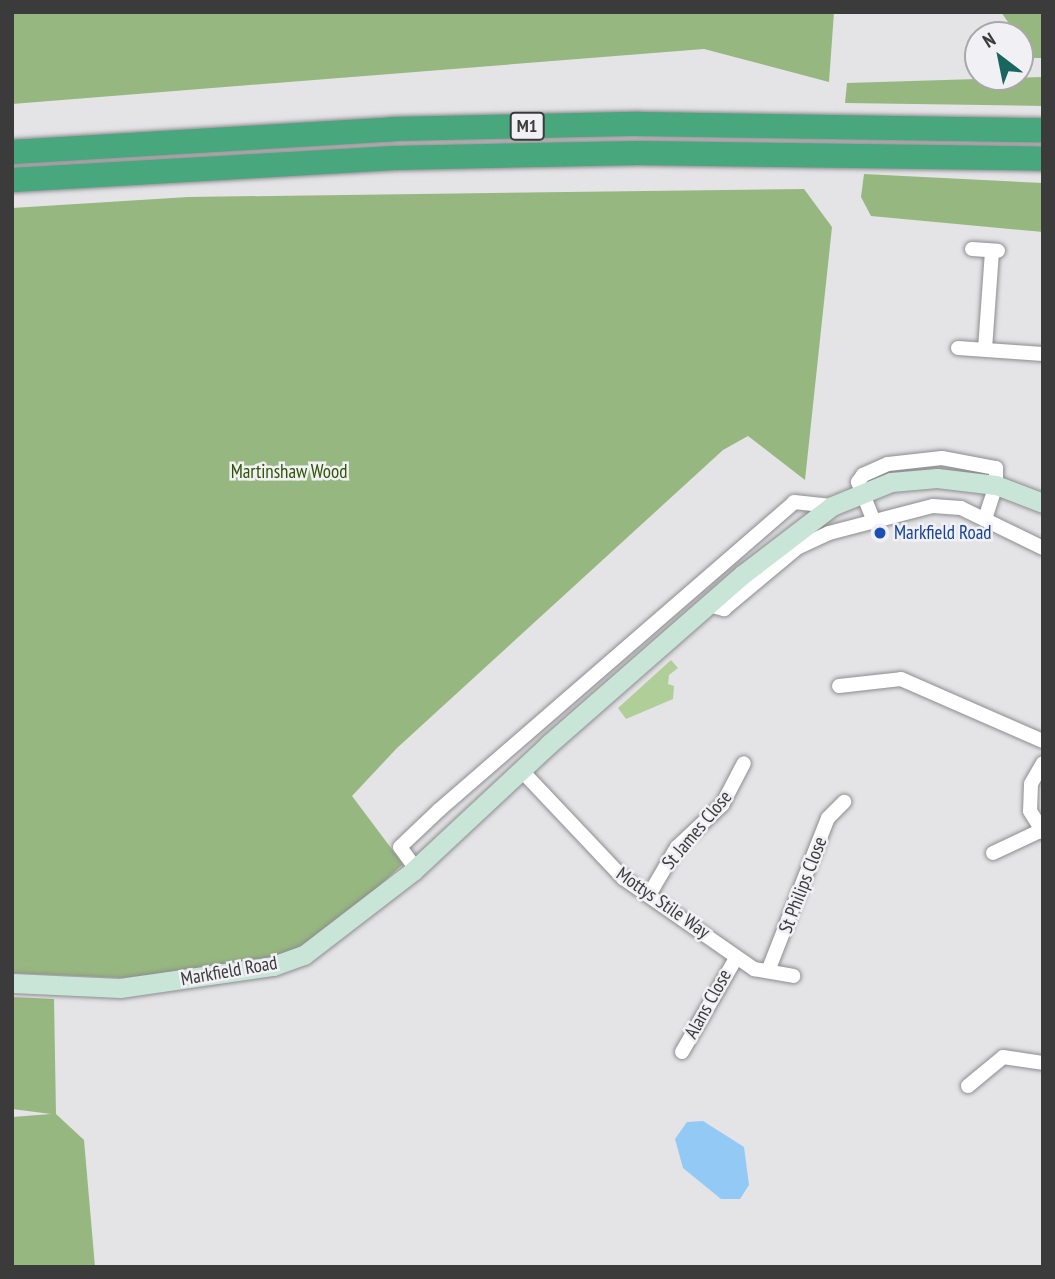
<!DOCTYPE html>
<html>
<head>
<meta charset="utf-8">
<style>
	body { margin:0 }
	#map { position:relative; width:1055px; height:1279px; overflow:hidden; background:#e4e3e6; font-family:"PT Sans Narrow",sans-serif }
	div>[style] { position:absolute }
	.green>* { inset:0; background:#afce98 }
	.forest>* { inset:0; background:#97b780 }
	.water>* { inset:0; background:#93c9f5 }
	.roads { filter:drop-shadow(0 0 2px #8d8c8f) drop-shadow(0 0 2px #8d8c8f) }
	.street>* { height:14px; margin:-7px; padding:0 7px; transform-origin:7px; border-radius:7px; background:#fff }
	.secondary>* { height:19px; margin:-9.5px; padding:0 9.5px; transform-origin:9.5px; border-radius:9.5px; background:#c8e5d8 }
	.highway>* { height:24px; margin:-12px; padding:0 12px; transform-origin:12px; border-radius:12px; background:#48a77c }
	.dots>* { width:19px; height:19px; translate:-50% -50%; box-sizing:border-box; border:4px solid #f1f0f4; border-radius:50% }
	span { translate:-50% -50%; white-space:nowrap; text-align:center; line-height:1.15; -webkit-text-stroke:5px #f1f0f4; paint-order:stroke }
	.shield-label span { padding:2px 5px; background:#f1f0f4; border:2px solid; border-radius:5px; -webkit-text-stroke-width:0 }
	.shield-label { font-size:18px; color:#3b3b3c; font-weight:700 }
	.park-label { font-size:19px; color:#2f5500 }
	.transit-label { font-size:19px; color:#164399 }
	.left { translate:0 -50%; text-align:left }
	.street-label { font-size:19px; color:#3b3b3c }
	.frame { position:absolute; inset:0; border:14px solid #3b3b3c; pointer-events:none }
	.north { position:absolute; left:964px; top:21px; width:70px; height:70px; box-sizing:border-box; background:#f1f0f4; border:2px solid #a8a8aa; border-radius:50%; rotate:328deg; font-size:19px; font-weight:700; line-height:28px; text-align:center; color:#3b3b3c }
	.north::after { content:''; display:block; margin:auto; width:24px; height:32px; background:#196661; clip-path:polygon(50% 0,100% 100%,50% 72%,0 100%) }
</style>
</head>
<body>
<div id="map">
	<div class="green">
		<i style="clip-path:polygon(671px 660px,678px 668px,669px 675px,668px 684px,674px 686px,673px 699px,626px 719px,618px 708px)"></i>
	</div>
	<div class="forest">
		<i style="clip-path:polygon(12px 12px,834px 12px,829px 82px,704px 49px,12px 104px)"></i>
		<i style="clip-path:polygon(1001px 12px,1043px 12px,1043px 58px,1033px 58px)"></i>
		<i style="clip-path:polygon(1043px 77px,1043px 106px,845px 103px,847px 83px)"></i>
		<i style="clip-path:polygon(864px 174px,1043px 183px,1043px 232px,871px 216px,861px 197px)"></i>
		<i style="clip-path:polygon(804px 189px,832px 227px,805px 480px,748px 436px,723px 450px,397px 748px,352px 796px,403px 864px,304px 955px,123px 978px,12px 973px,12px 208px,188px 197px)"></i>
		<i style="clip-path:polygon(12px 997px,54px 999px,56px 1114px,84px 1140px,95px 1267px,12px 1267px,12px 1117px,51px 1114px,12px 1109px)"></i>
	</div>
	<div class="water">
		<i style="clip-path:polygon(703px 1121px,744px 1147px,749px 1185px,740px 1199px,721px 1199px,683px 1168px,675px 1139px,687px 1122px)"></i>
	</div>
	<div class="roads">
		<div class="street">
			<i style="left:972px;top:249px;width:26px;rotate:4deg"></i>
			<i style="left:958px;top:348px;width:85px;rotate:4deg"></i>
			<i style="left:985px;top:349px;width:98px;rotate:-85.9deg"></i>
			<i style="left:873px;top:519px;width:40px;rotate:-112deg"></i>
			<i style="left:858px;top:482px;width:9px;rotate:-54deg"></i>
			<i style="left:863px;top:475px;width:27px;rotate:-24deg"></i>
			<i style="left:888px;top:464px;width:54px;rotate:-6.3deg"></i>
			<i style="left:942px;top:458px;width:55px;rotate:10.5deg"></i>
			<i style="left:996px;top:468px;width:17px;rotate:90deg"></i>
			<i style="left:996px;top:485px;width:35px;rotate:108deg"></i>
			<i style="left:709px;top:605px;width:16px;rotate:15deg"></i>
			<i style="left:724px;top:609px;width:95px;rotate:-39.9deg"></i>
			<i style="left:797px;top:548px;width:35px;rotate:-25deg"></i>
			<i style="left:829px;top:533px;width:107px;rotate:-14.6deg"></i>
			<i style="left:933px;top:506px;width:28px;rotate:4deg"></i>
			<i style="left:961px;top:508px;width:91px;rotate:26deg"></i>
			<i style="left:839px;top:686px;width:62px;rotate:-6.4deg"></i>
			<i style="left:901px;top:679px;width:155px;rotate:23.6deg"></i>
			<i style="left:1043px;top:763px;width:24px;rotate:120deg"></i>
			<i style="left:1031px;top:784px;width:27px;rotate:92deg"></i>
			<i style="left:1030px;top:811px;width:25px;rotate:58deg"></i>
			<i style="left:521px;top:770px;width:149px;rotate:46.6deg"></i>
			<i style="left:623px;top:878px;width:160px;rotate:34.8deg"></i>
			<i style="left:754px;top:969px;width:40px;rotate:10deg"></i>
			<i style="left:993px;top:853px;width:52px;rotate:-25.1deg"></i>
			<i style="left:416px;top:869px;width:27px;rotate:-126deg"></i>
			<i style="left:400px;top:847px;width:54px;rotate:-43.5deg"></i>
			<i style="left:439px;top:810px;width:470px;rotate:-40.9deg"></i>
			<i style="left:794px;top:502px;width:38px;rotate:6deg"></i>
			<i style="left:649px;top:895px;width:56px;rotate:-59.7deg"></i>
			<i style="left:677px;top:847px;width:62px;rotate:-43deg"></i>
			<i style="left:722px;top:805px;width:47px;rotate:-62.4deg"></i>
			<i style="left:768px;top:971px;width:164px;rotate:-68.6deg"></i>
			<i style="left:828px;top:818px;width:23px;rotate:-45deg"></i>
			<i style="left:682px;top:1052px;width:108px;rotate:-60.1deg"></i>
			<i style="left:968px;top:1086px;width:45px;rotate:-39.6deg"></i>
			<i style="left:1003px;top:1057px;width:40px;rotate:8.5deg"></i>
		</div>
		<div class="secondary">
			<i style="left:12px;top:983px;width:108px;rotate:2.7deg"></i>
			<i style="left:120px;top:988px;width:155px;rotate:-8.2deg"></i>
			<i style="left:273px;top:966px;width:33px;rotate:-20deg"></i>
			<i style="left:304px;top:955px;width:138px;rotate:-37.6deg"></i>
			<i style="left:413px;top:871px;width:186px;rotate:-43deg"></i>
			<i style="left:549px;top:744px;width:257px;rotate:-41.2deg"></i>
			<i style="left:742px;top:575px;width:113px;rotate:-37.5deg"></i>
			<i style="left:832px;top:506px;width:64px;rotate:-22.1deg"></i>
			<i style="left:891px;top:482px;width:46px;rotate:-5deg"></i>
			<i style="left:937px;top:478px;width:59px;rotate:6.8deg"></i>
			<i style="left:996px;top:485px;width:50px;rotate:21deg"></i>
		</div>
		<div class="highway">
			<i style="left:12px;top:152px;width:383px;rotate:-3.4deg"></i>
			<i style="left:394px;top:129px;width:245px;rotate:-1.2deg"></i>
			<i style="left:639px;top:124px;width:404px;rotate:0.9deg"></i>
			<i style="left:12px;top:180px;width:383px;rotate:-3.3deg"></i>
			<i style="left:394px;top:158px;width:244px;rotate:-1.2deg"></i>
			<i style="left:638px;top:153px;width:405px;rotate:0.8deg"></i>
		</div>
	</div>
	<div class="dots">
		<i style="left:880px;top:533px;background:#1a4fb4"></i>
	</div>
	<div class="shield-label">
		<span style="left:527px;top:126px">M1</span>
	</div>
	<div class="park-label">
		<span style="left:289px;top:472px">Martinshaw Wood</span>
	</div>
	<div class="transit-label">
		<span class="left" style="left:894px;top:533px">Markfield Road</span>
	</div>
	<div class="street-label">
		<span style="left:697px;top:830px;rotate:-50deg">St James Close</span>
		<span style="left:803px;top:885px;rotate:-69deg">St Philips Close</span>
		<span style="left:663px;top:903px;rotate:35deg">Mottys Stile Way</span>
		<span style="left:229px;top:971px;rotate:-10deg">Markfield Road</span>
		<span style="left:708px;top:1004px;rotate:-61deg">Alans Close</span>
	</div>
	<div class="frame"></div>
	<div class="north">N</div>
</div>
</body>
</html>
